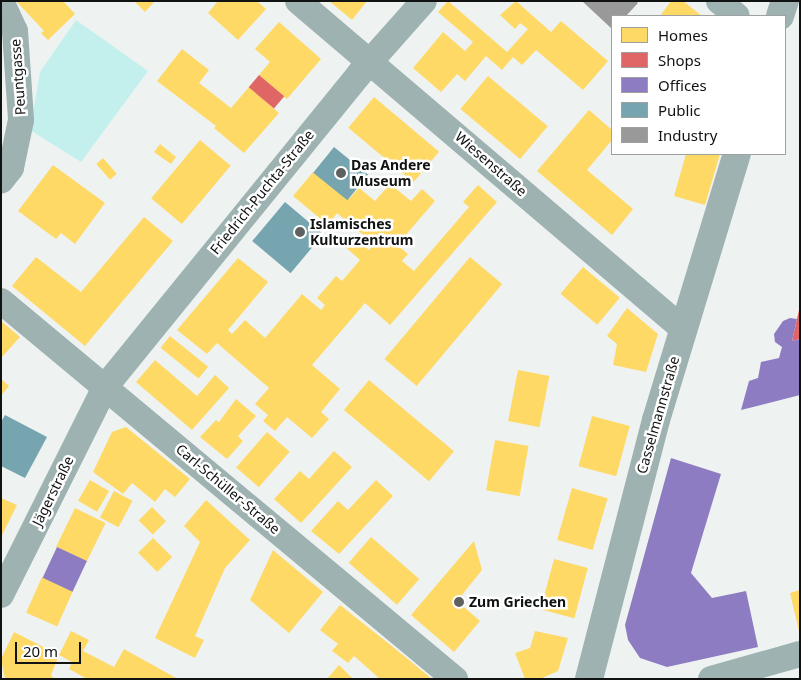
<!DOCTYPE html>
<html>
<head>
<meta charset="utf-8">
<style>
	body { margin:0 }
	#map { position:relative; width:801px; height:680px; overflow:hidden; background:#eef3f2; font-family:"Noto Sans",sans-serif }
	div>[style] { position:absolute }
	.green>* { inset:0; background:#c3f0ec }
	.homes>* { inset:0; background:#ffd966; transform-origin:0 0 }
	.shops>* { inset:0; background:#e06666; transform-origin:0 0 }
	.offices>* { inset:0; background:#8e7cc3; transform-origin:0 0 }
	.public>* { inset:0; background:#76a5af; transform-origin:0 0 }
	.industry>* { inset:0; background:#999 }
	.minor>* { height:26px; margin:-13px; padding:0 13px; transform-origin:13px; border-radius:13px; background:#9db2b1 }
	.tertiary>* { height:28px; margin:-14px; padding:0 14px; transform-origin:14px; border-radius:14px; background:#9db2b1 }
	.dots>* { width:14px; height:14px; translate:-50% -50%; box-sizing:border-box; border:2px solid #fff; border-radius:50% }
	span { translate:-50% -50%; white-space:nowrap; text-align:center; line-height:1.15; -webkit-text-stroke:5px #fff; paint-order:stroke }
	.street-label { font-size:14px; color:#101312 }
	.poi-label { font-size:14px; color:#101312; font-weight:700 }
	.left { translate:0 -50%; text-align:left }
	.frame { position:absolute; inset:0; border:2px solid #101312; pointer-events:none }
	.legend { position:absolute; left:611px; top:15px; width:175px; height:140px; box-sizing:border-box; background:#fff; border:1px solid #9fa1a0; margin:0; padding:6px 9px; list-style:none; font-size:15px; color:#101312 }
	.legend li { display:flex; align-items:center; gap:10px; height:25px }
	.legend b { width:25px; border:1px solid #9fa1a0 }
	.scale { position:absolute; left:15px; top:642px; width:66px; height:22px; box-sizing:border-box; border:2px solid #101312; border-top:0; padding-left:6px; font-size:15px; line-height:18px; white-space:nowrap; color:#101312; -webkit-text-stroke:4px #fff; paint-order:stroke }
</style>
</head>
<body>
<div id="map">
	<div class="green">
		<i style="clip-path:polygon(76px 20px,148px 71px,81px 162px,30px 130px,40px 72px)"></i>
	</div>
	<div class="homes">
		<i style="clip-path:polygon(16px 1px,63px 1px,75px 14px,48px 40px,41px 33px,44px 31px)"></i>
		<i style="clip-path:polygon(134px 1px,155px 1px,145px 12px)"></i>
		<i style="clip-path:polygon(218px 1px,257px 1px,266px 9px,238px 40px,208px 13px)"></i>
		<i style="clip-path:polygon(329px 1px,367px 1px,352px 20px)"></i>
		<i style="clip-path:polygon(448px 1px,507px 52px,528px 29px,520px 23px,515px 29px,500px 15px,516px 1px,551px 32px,561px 21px,608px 61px,583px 90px,536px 50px,522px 65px,513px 57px,502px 70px,486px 56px,465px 81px,457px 74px,441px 92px,413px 68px,443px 32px,465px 51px,473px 42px,438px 12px)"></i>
		<i style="clip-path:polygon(671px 1px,683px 1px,702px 16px,660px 16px)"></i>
		<i style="clip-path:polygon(279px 22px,321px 59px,287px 99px,259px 75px,270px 62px,255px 49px)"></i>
		<i style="clip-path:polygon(182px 49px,209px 70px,199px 83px,231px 108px,249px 87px,279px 113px,244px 153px,214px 128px,216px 126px,157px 81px)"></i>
		<i style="left:488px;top:76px;width:78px;height:43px;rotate:40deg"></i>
		<i style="left:374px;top:97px;width:85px;height:40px;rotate:40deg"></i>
		<i style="clip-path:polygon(589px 110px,612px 130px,612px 140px,587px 170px,633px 209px,612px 235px,537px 171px)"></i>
		<i style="left:200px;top:140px;width:40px;height:76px;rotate:40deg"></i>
		<i style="clip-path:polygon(160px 144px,176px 157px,171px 164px,154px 152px)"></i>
		<i style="clip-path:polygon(686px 154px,720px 154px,705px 205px,674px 196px)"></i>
		<i style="left:103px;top:158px;width:21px;height:9px;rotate:49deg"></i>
		<i style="clip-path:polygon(53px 165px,105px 203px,75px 244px,61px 233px,56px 239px,18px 211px)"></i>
		<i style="clip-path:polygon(313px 172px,349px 199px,359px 188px,375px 201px,390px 184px,411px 201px,422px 189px,435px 201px,397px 245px,408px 254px,402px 261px,414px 271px,469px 207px,463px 202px,478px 185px,497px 202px,390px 325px,365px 303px,312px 365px,340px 389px,321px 412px,329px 419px,312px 438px,287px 417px,275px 431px,263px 421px,268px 415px,255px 404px,269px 388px,217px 343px,207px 354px,177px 330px,238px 258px,268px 282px,228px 330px,232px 334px,245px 320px,265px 338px,302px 294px,321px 310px,325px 305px,317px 298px,336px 276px,342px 281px,360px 260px,342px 244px,350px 234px,369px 250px,374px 244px,337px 213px,328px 225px,293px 196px)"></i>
		<i style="clip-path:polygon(144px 217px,173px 241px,85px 346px,12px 286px,36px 257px,81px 292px)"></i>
		<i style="left:470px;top:257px;width:42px;height:133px;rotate:40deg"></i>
		<i style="left:583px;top:267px;width:48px;height:35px;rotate:40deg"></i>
		<i style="clip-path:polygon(627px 308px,658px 334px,646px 372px,613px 365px,617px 344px,607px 336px)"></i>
		<i style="clip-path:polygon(1px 321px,20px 337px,1px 358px)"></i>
		<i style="left:170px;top:336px;width:49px;height:15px;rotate:39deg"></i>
		<i style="clip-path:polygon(155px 360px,197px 396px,215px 375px,229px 388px,192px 430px,136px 382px)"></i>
		<i style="left:518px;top:370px;width:32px;height:52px;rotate:11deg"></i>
		<i style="clip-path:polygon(1px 379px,9px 386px,1px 396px)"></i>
		<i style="left:369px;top:380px;width:111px;height:39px;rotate:40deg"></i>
		<i style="clip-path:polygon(236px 399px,256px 416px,238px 436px,243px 441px,227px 459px,200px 437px,216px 420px,219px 422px)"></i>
		<i style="left:592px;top:416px;width:39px;height:52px;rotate:15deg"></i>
		<i style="clip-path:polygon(126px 427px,190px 479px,175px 497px,165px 489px,155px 502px,132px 483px,123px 494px,93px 472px,112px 432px)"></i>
		<i style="left:267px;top:432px;width:30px;height:47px;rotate:41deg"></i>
		<i style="left:495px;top:440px;width:34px;height:51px;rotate:10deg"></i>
		<i style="clip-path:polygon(334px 451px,352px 467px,301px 523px,274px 499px,300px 471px,309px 479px)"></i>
		<i style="left:90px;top:480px;width:22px;height:24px;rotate:30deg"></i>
		<i style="clip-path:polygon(376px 480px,393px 496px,339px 554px,311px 531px,338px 501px,348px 510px)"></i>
		<i style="left:572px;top:488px;width:37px;height:54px;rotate:16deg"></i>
		<i style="left:114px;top:491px;width:21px;height:30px;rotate:28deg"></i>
		<i style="clip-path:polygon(1px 498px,17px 505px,1px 537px)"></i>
		<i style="clip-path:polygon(206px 500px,250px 540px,225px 568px,195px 636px,204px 640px,195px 658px,155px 638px,200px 542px,184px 526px)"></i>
		<i style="left:152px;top:507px;width:20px;height:19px;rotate:45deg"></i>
		<i style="left:75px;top:508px;width:34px;height:43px;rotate:26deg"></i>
		<i style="left:371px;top:537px;width:64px;height:34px;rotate:41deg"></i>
		<i style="left:153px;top:538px;width:27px;height:21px;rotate:45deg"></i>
		<i style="clip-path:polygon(474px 541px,482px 570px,457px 601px,480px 621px,454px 652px,411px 615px)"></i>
		<i style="clip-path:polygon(273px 550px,323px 592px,289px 633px,250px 600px)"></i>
		<i style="left:554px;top:559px;width:35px;height:52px;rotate:15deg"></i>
		<i style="left:42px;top:577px;width:34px;height:39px;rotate:24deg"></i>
		<i style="clip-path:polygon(800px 590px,800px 631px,799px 631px,790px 593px)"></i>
		<i style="clip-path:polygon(340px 605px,393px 647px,432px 679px,380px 679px,354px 656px,348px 663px,332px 651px,338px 644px,320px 630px)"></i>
		<i style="clip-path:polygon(71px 631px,89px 640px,83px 651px,114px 667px,124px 649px,178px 679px,87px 679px,69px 669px,72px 662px,59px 655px)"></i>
		<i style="clip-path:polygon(535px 631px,568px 638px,558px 671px,540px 679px,525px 679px,515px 653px,530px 648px)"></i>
		<i style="clip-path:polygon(14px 632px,59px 655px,51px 675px,54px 679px,5px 679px,1px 659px)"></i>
		<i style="clip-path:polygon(339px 665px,353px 679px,327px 679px)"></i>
	</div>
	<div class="shops">
		<i style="left:259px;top:75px;width:33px;height:16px;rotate:40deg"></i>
		<i style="clip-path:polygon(799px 310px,800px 339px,792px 341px,797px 319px)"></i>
	</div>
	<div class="offices">
		<i style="clip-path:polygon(790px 318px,797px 319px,792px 341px,800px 339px,800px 395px,741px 410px,749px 381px,758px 378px,761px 362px,779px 358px,782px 347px,775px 342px,774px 334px,783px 321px)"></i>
		<i style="clip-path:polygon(671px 458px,721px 474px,691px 573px,712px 598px,746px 591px,758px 647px,667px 667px,640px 658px,628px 640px,625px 625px)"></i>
		<i style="left:57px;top:547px;width:33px;height:34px;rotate:25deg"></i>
	</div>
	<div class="public">
		<i style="left:334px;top:147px;width:44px;height:33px;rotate:39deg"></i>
		<i style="left:285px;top:202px;width:50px;height:51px;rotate:40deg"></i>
		<i style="clip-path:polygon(5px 415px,47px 437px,25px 478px,1px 466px,1px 422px)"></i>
	</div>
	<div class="industry">
		<i style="clip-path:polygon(582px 1px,636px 1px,638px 3px,626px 16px,612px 16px,612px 29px)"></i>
	</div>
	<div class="minor">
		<i style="left:1px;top:1px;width:33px;rotate:65deg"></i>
		<i style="left:15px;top:31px;width:89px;rotate:86.1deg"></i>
		<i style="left:21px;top:120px;width:49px;rotate:101.8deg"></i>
		<i style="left:11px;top:168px;width:16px;rotate:128deg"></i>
		<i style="left:298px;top:1px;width:506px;rotate:40.43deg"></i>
		<i style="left:719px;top:1px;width:23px;rotate:40deg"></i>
		<i style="left:1px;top:301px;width:591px;rotate:39.78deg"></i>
		<i style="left:1px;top:595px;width:233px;rotate:-63.4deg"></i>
		<i style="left:105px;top:387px;width:405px;rotate:-50.9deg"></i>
		<i style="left:360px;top:73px;width:96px;rotate:-48.4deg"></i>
		<i style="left:711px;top:679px;width:92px;rotate:-15.7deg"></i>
	</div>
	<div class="tertiary">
		<i style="left:780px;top:16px;width:16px;rotate:-72deg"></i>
		<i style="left:589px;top:679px;width:268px;rotate:-75.5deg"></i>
		<i style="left:656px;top:420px;width:278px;rotate:-73.1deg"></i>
	</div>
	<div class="dots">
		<i style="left:341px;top:173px;background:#5e6160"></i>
		<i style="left:300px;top:232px;background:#5e6160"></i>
		<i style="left:459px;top:602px;background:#5e6160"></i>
	</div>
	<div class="street-label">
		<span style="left:18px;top:77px;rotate:-94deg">Peuntgasse</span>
		<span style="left:491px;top:164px;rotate:41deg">Wiesenstraße</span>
		<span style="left:262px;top:192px;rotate:-51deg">Friedrich-Puchta-Straße</span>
		<span style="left:658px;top:415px;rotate:-74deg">Casselmannstraße</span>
		<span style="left:228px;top:489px;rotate:40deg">Carl-Schüller-Straße</span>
		<span style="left:53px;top:491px;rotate:-64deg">Jägerstraße</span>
	</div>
	<div class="poi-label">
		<span class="left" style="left:351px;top:173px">Das Andere<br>Museum</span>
		<span class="left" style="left:310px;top:232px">Islamisches<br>Kulturzentrum</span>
		<span class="left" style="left:469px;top:602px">Zum Griechen</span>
	</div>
	<div class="frame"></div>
	<ul class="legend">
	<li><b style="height:14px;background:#ffd966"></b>Homes</li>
	<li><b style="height:14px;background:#e06666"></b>Shops</li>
	<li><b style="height:14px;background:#8e7cc3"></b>Offices</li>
	<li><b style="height:14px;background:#76a5af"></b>Public</li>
	<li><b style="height:14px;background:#999"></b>Industry</li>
	</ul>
	<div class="scale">20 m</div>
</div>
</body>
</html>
